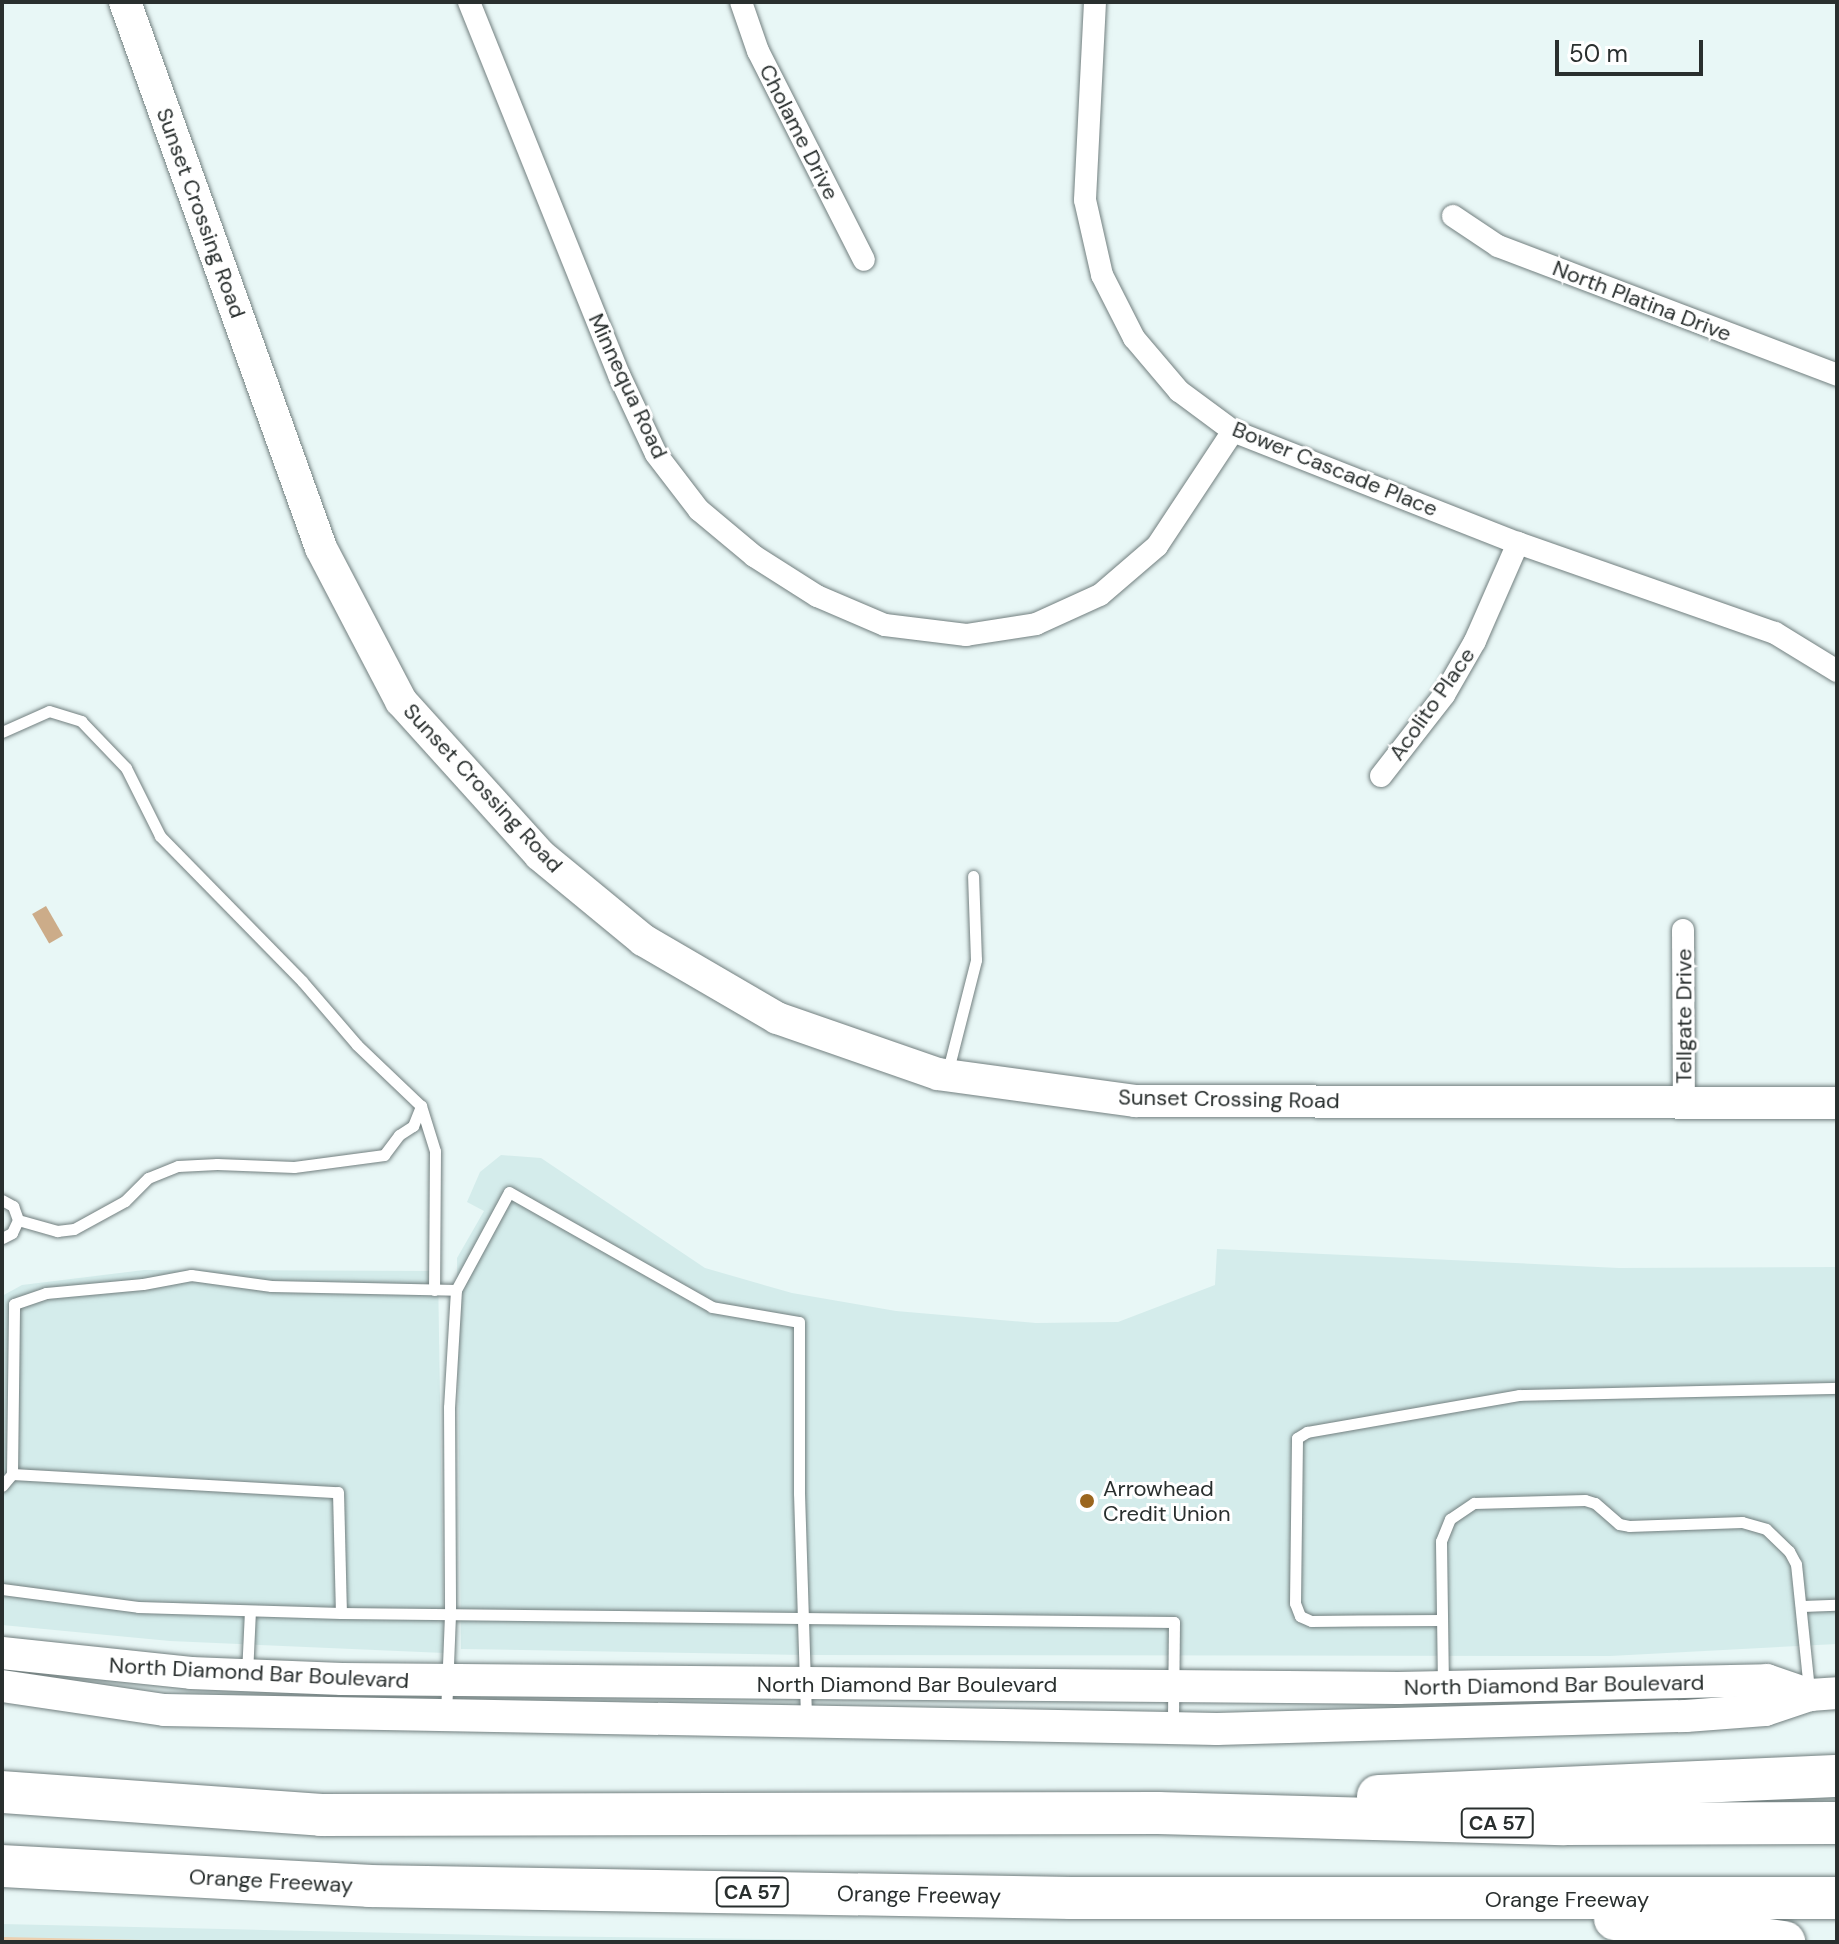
<!DOCTYPE html>
<html>
<head>
<meta charset="utf-8">
<style>
	body { margin:0 }
	#map { position:relative; width:1839px; height:1944px; overflow:hidden; background:#e8f7f6; font-family:"DM Sans",sans-serif }
	div>[style] { position:absolute }
	.built>* { inset:0; background:#d4eceb }
	.green>* { inset:0; background:#eccfaf }
	.water>* { inset:0; background:#ccac89; transform-origin:0 0 }
	.roads { filter:drop-shadow(0 0 2px #727f7f) drop-shadow(0 0 2px #727f7f) }
	.lane>* { height:11px; margin:-5.5px; padding:0 5.5px; transform-origin:5.5px; border-radius:5.5px; background:#fff }
	.street>* { height:22px; margin:-11px; padding:0 11px; transform-origin:11px; border-radius:11px; background:#fff }
	.secondary>* { height:32px; margin:-16px; padding:0 16px; transform-origin:16px; border-radius:16px; background:#fff }
	.highway>* { height:42px; margin:-21px; padding:0 21px; transform-origin:21px; border-radius:21px; background:#fff }
	.dots>* { width:22px; height:22px; translate:-50% -50%; box-sizing:border-box; border:4px solid #fff; border-radius:50% }
	span { translate:-50% -50%; white-space:nowrap; text-align:center; line-height:1.15; -webkit-text-stroke:6px #fff; paint-order:stroke }
	.shield-label span { padding:2px 6px; background:#fff; border:2px solid; border-radius:6px; -webkit-text-stroke-width:0 }
	.shield-label { font-size:20px; color:#292f2e; font-weight:700 }
	.street-label { font-size:22px; color:#292f2e }
	.poi-label { font-size:22px; color:#292f2e }
	.left { translate:0 -50%; text-align:left }
	.frame { position:absolute; inset:0; border:4px solid #292f2e; pointer-events:none }
	.scale { position:absolute; left:1555px; top:40px; width:148px; height:36px; box-sizing:border-box; border:4px solid #292f2e; border-top:0; padding-left:10px; font-size:24px; line-height:28px; white-space:nowrap; color:#292f2e; -webkit-text-stroke:6px #fff; paint-order:stroke }
</style>
</head>
<body>
<div id="map">
	<div class="built">
		<i style="clip-path:polygon(501px 1155px,541px 1158px,705px 1268px,792px 1293px,896px 1311px,1036px 1323px,1118px 1322px,1215px 1285px,1217px 1249px,1619px 1268px,1837px 1267px,1837px 1644px,1610px 1656px,802px 1655px,461px 1649px,457px 1258px,484px 1211px,467px 1202px,480px 1172px)"></i>
		<i style="clip-path:polygon(144px 1270px,438px 1271px,444px 1653px,170px 1641px,2px 1625px,2px 1296px,22px 1285px)"></i>
		<i style="clip-path:polygon(2px 1924px,530px 1936px,1010px 1942px,2px 1942px)"></i>
	</div>
	<div class="green">
		<i style="clip-path:polygon(2px 1937px,235px 1942px,2px 1942px)"></i>
	</div>
	<div class="water">
		<i style="left:46px;top:906px;width:34px;height:16px;rotate:60deg"></i>
	</div>
	<div class="roads">
		<div class="lane">
			<i style="left:2px;top:732px;width:51px;rotate:-24.1deg"></i>
			<i style="left:49px;top:711px;width:34px;rotate:17deg"></i>
			<i style="left:81px;top:721px;width:65px;rotate:46.2deg"></i>
			<i style="left:126px;top:768px;width:76px;rotate:63.4deg"></i>
			<i style="left:160px;top:836px;width:203px;rotate:45.6deg"></i>
			<i style="left:302px;top:981px;width:84px;rotate:49.3deg"></i>
			<i style="left:357px;top:1045px;width:88px;rotate:43.6deg"></i>
			<i style="left:421px;top:1106px;width:47px;rotate:72.7deg"></i>
			<i style="left:435px;top:1151px;width:139px;rotate:90.4deg"></i>
			<i style="left:947px;top:1074px;width:118px;rotate:-75.7deg"></i>
			<i style="left:976px;top:960px;width:84px;rotate:-92deg"></i>
			<i style="left:2px;top:1200px;width:13px;rotate:29deg"></i>
			<i style="left:13px;top:1206px;width:15px;rotate:70deg"></i>
			<i style="left:18px;top:1220px;width:14px;rotate:115deg"></i>
			<i style="left:12px;top:1233px;width:11px;rotate:153deg"></i>
			<i style="left:18px;top:1220px;width:41px;rotate:15.8deg"></i>
			<i style="left:57px;top:1231px;width:17px;rotate:-7deg"></i>
			<i style="left:74px;top:1229px;width:58px;rotate:-28.8deg"></i>
			<i style="left:125px;top:1201px;width:33px;rotate:-45deg"></i>
			<i style="left:148px;top:1178px;width:32px;rotate:-22deg"></i>
			<i style="left:178px;top:1166px;width:39px;rotate:-3deg"></i>
			<i style="left:217px;top:1164px;width:77px;rotate:2.2deg"></i>
			<i style="left:294px;top:1167px;width:91px;rotate:-7.6deg"></i>
			<i style="left:384px;top:1155px;width:25px;rotate:-53deg"></i>
			<i style="left:399px;top:1135px;width:17px;rotate:-33deg"></i>
			<i style="left:413px;top:1126px;width:22px;rotate:-68deg"></i>
			<i style="left:456px;top:1290px;width:111px;rotate:-61.6deg"></i>
			<i style="left:509px;top:1192px;width:233px;rotate:29.5deg"></i>
			<i style="left:712px;top:1307px;width:88px;rotate:9.8deg"></i>
			<i style="left:799px;top:1322px;width:171px;rotate:90deg"></i>
			<i style="left:799px;top:1493px;width:227px;rotate:88.2deg"></i>
			<i style="left:12px;top:1474px;width:326px;rotate:3.2deg"></i>
			<i style="left:338px;top:1492px;width:121px;rotate:88.6deg"></i>
			<i style="left:2px;top:1486px;width:16px;rotate:-50deg"></i>
			<i style="left:12px;top:1474px;width:170px;rotate:-89.3deg"></i>
			<i style="left:14px;top:1304px;width:34px;rotate:-19deg"></i>
			<i style="left:46px;top:1293px;width:97px;rotate:-5.3deg"></i>
			<i style="left:143px;top:1284px;width:49px;rotate:-10.6deg"></i>
			<i style="left:191px;top:1275px;width:81px;rotate:7.8deg"></i>
			<i style="left:271px;top:1286px;width:185px;rotate:1.2deg"></i>
			<i style="left:456px;top:1290px;width:117px;rotate:93.4deg"></i>
			<i style="left:449px;top:1407px;width:208px;rotate:89.7deg"></i>
			<i style="left:450px;top:1615px;width:99px;rotate:92.3deg"></i>
			<i style="left:2px;top:1589px;width:137px;rotate:7.5deg"></i>
			<i style="left:138px;top:1607px;width:203px;rotate:1.7deg"></i>
			<i style="left:341px;top:1613px;width:833px;rotate:0.62deg"></i>
			<i style="left:1174px;top:1622px;width:102px;rotate:90.6deg"></i>
			<i style="left:1801px;top:1606px;width:36px;rotate:-2deg"></i>
			<i style="left:1442px;top:1620px;width:131px;rotate:179.6deg"></i>
			<i style="left:1311px;top:1621px;width:12px;rotate:-156deg"></i>
			<i style="left:1300px;top:1616px;width:14px;rotate:-111deg"></i>
			<i style="left:1295px;top:1603px;width:165px;rotate:-89.3deg"></i>
			<i style="left:1297px;top:1438px;width:12px;rotate:-31deg"></i>
			<i style="left:1307px;top:1432px;width:215px;rotate:-9.9deg"></i>
			<i style="left:1519px;top:1395px;width:318px;rotate:-1.3deg"></i>
			<i style="left:247px;top:1674px;width:63px;rotate:-87.3deg"></i>
			<i style="left:1443px;top:1686px;width:145px;rotate:-90.8deg"></i>
			<i style="left:1441px;top:1541px;width:24px;rotate:-68deg"></i>
			<i style="left:1450px;top:1519px;width:29px;rotate:-34deg"></i>
			<i style="left:1474px;top:1503px;width:111px;rotate:-1.5deg"></i>
			<i style="left:1585px;top:1500px;width:10px;rotate:17deg"></i>
			<i style="left:1595px;top:1503px;width:32px;rotate:41deg"></i>
			<i style="left:1619px;top:1524px;width:10px;rotate:11deg"></i>
			<i style="left:1629px;top:1526px;width:113px;rotate:-2deg"></i>
			<i style="left:1742px;top:1522px;width:25px;rotate:16deg"></i>
			<i style="left:1766px;top:1529px;width:32px;rotate:44deg"></i>
			<i style="left:1789px;top:1551px;width:15px;rotate:62deg"></i>
			<i style="left:1796px;top:1564px;width:127px;rotate:84.1deg"></i>
		</div>
		<div class="street">
			<i style="left:469px;top:2px;width:402px;rotate:68.1deg"></i>
			<i style="left:619px;top:375px;width:87px;rotate:64.9deg"></i>
			<i style="left:656px;top:454px;width:71px;rotate:52.5deg"></i>
			<i style="left:699px;top:510px;width:72px;rotate:39.9deg"></i>
			<i style="left:754px;top:556px;width:75px;rotate:32.4deg"></i>
			<i style="left:817px;top:596px;width:74px;rotate:23.1deg"></i>
			<i style="left:885px;top:625px;width:82px;rotate:7deg"></i>
			<i style="left:966px;top:635px;width:71px;rotate:-8.9deg"></i>
			<i style="left:1036px;top:624px;width:70px;rotate:-24.4deg"></i>
			<i style="left:1100px;top:595px;width:75px;rotate:-40.7deg"></i>
			<i style="left:1157px;top:546px;width:138px;rotate:-56.5deg"></i>
			<i style="left:741px;top:2px;width:52px;rotate:70.9deg"></i>
			<i style="left:758px;top:51px;width:234px;rotate:63.1deg"></i>
			<i style="left:1095px;top:2px;width:198px;rotate:92.9deg"></i>
			<i style="left:1085px;top:200px;width:77px;rotate:77.2deg"></i>
			<i style="left:1102px;top:275px;width:71px;rotate:63.1deg"></i>
			<i style="left:1134px;top:338px;width:70px;rotate:49.7deg"></i>
			<i style="left:1179px;top:391px;width:67px;rotate:36.5deg"></i>
			<i style="left:1233px;top:431px;width:306px;rotate:21.5deg"></i>
			<i style="left:1518px;top:543px;width:272px;rotate:19.3deg"></i>
			<i style="left:1775px;top:633px;width:73px;rotate:31.5deg"></i>
			<i style="left:1453px;top:216px;width:54px;rotate:33.7deg"></i>
			<i style="left:1498px;top:246px;width:363px;rotate:20.8deg"></i>
			<i style="left:1381px;top:776px;width:103px;rotate:-52.1deg"></i>
			<i style="left:1444px;top:695px;width:62px;rotate:-60.1deg"></i>
			<i style="left:1475px;top:641px;width:107px;rotate:-66.3deg"></i>
			<i style="left:1683px;top:930px;width:173px;rotate:89.7deg"></i>
		</div>
		<div class="secondary">
			<i style="left:125px;top:2px;width:580px;rotate:70.25deg"></i>
			<i style="left:321px;top:548px;width:173px;rotate:62.4deg"></i>
			<i style="left:401px;top:701px;width:207px;rotate:47.9deg"></i>
			<i style="left:540px;top:855px;width:134px;rotate:39.5deg"></i>
			<i style="left:643px;top:940px;width:155px;rotate:30.2deg"></i>
			<i style="left:777px;top:1018px;width:170px;rotate:19.2deg"></i>
			<i style="left:938px;top:1074px;width:199px;rotate:7.8deg"></i>
			<i style="left:1135px;top:1101px;width:702px;rotate:0.16deg"></i>
			<i style="left:2px;top:1653px;width:190px;rotate:6deg"></i>
			<i style="left:191px;top:1673px;width:151px;rotate:2.3deg"></i>
			<i style="left:342px;top:1679px;width:1056px;rotate:0.49deg"></i>
			<i style="left:1398px;top:1688px;width:369px;rotate:-1.2deg"></i>
			<i style="left:1767px;top:1680px;width:46px;rotate:19.2deg"></i>
			<i style="left:2px;top:1686px;width:164px;rotate:8.4deg"></i>
			<i style="left:164px;top:1710px;width:1053px;rotate:1.03deg"></i>
			<i style="left:1217px;top:1729px;width:469px;rotate:-1.6deg"></i>
			<i style="left:1686px;top:1716px;width:79px;rotate:-4.3deg"></i>
			<i style="left:1765px;top:1710px;width:47px;rotate:-18.4deg"></i>
			<i style="left:1810px;top:1695px;width:27px;rotate:-4deg"></i>
		</div>
		<div class="highway">
			<i style="left:2px;top:1792px;width:320px;rotate:4.1deg"></i>
			<i style="left:321px;top:1815px;width:837px;rotate:-0.14deg"></i>
			<i style="left:1158px;top:1813px;width:406px;rotate:1.6deg"></i>
			<i style="left:1564px;top:1824px;width:273px;rotate:-0.2deg"></i>
			<i style="left:1378px;top:1796px;width:459px;rotate:-2.5deg"></i>
			<i style="left:2px;top:1866px;width:368px;rotate:3.1deg"></i>
			<i style="left:369px;top:1886px;width:702px;rotate:0.98deg"></i>
			<i style="left:1071px;top:1898px;width:766px"></i>
			<i style="left:1615px;top:1919px;width:171px;rotate:7.8deg"></i>
		</div>
	</div>
	<div class="dots">
		<i style="left:1087px;top:1501px;background:#9b661e"></i>
	</div>
	<div class="shield-label">
		<span style="left:1497px;top:1823px">CA 57</span>
		<span style="left:752px;top:1892px">CA 57</span>
	</div>
	<div class="street-label">
		<span style="left:799px;top:132px;rotate:63deg">Cholame Drive</span>
		<span style="left:201px;top:213px;rotate:70deg">Sunset Crossing Road</span>
		<span style="left:1642px;top:301px;rotate:21deg">North Platina Drive</span>
		<span style="left:628px;top:386px;rotate:65deg">Minnequa Road</span>
		<span style="left:1335px;top:469px;rotate:22deg">Bower Cascade Place</span>
		<span style="left:1432px;top:704px;rotate:-55deg">Acolito Place</span>
		<span style="left:483px;top:788px;rotate:47deg">Sunset Crossing Road</span>
		<span style="left:1684px;top:1016px;rotate:-90deg">Tellgate Drive</span>
		<span style="left:1229px;top:1099px;rotate:1deg">Sunset Crossing Road</span>
		<span style="left:259px;top:1673px;rotate:3deg">North Diamond Bar Boulevard</span>
		<span style="left:907px;top:1685px">North Diamond Bar Boulevard</span>
		<span style="left:1554px;top:1685px;rotate:-1deg">North Diamond Bar Boulevard</span>
		<span style="left:271px;top:1881px;rotate:3deg">Orange Freeway</span>
		<span style="left:919px;top:1895px;rotate:1deg">Orange Freeway</span>
		<span style="left:1567px;top:1900px">Orange Freeway</span>
	</div>
	<div class="poi-label">
		<span class="left" style="left:1103px;top:1501px">Arrowhead<br>Credit Union</span>
	</div>
	<div class="frame"></div>
	<div class="scale">50 m</div>
</div>
</body>
</html>
